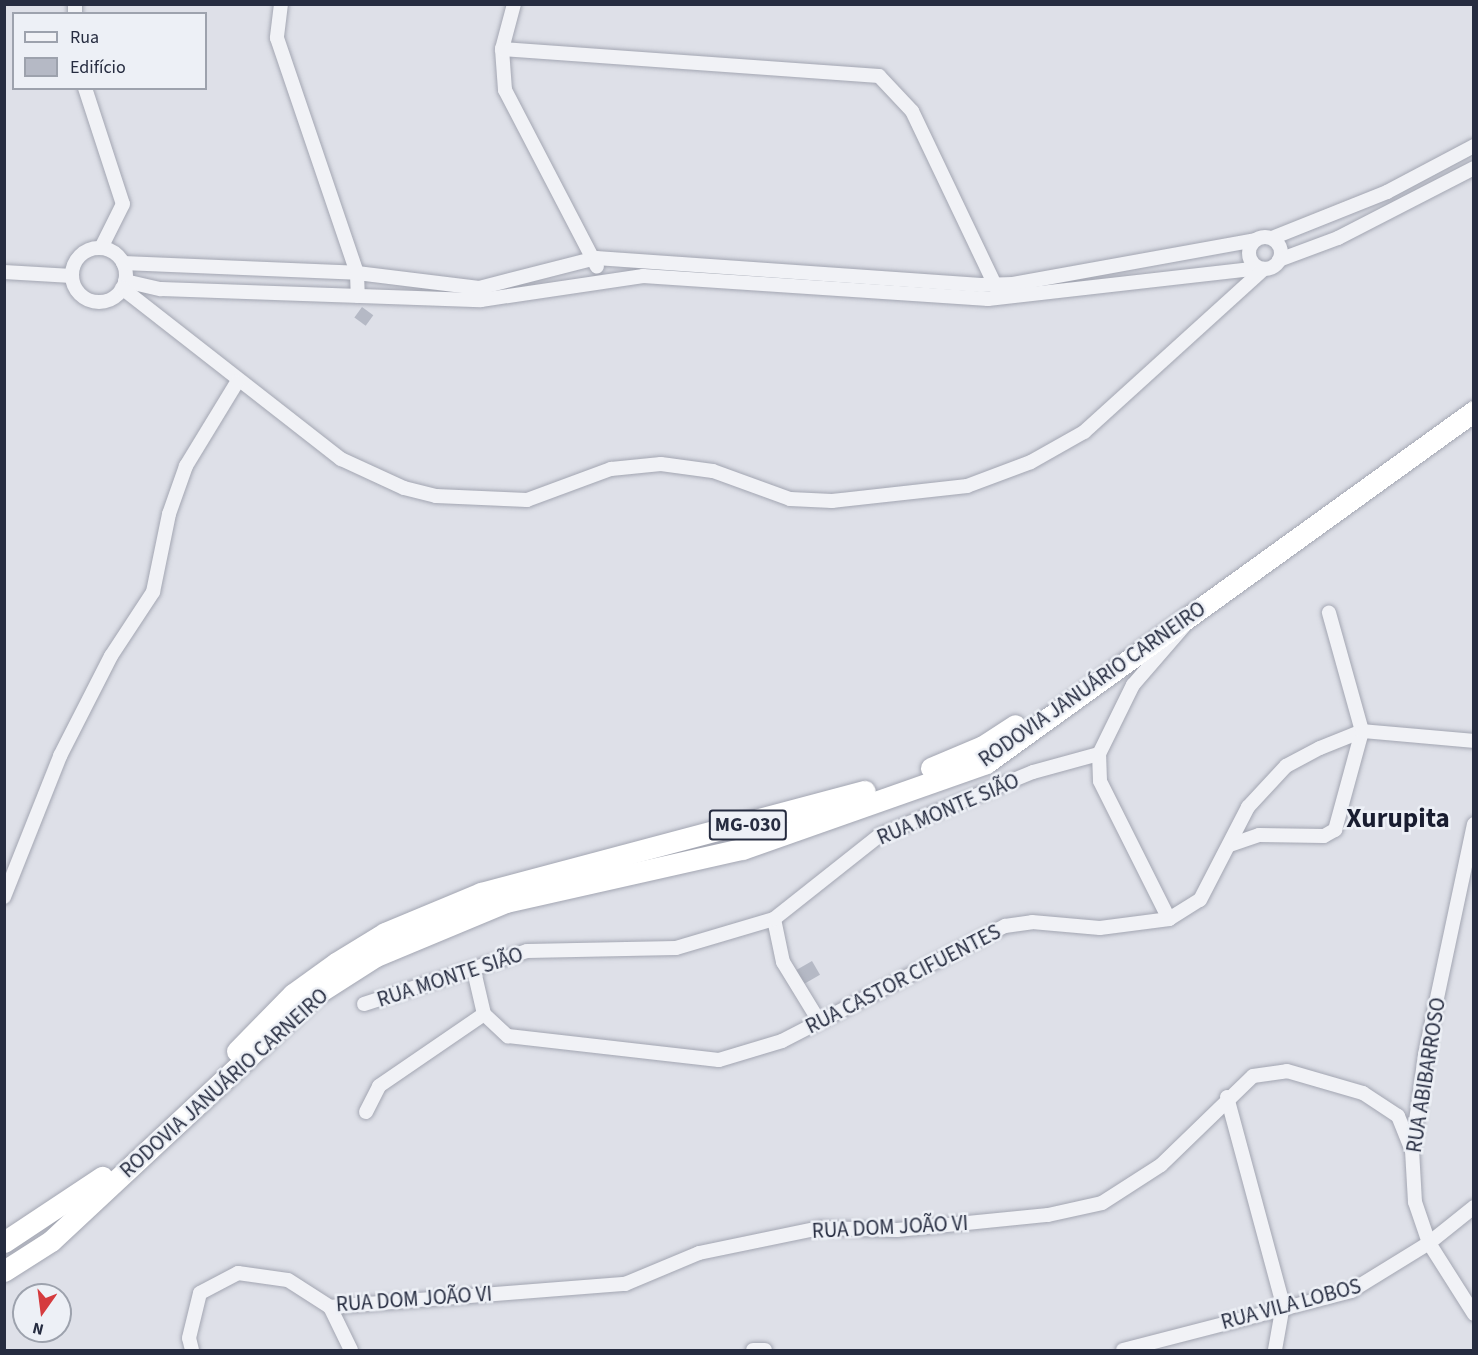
<!DOCTYPE html>
<html>
<head>
<meta charset="utf-8">
<style>
	body { margin:0 }
	#map { position:relative; width:1478px; height:1355px; overflow:hidden; background:#dee0e8; font-family:"Source Sans 3",sans-serif }
	div>[style] { position:absolute }
	.building>* { inset:0; background:#b5b9c5; transform-origin:0 0 }
	.roads { filter:drop-shadow(0 0 2px #a3a6b2) drop-shadow(0 0 2px #a3a6b2) }
	.minor>* { height:14px; margin:-7px; padding:0 7px; transform-origin:7px; border-radius:7px; background:#f1f2f6 }
	.minor>.ring { margin:-7px; padding:0; box-sizing:content-box; background:none; border:14px solid #f1f2f6; border-radius:50% }
	.highway>* { height:21px; margin:-10.5px; padding:0 10.5px; transform-origin:10.5px; border-radius:10.5px; background:#fff }
	span { translate:-50% -50%; white-space:nowrap; text-align:center; line-height:1.15; -webkit-text-stroke:5px #edf0f6; paint-order:stroke }
	.shield-label span { padding:2px 4px; background:#edf0f6; border:2px solid; border-radius:4px; -webkit-text-stroke-width:0 }
	.shield-label { font-size:20px; color:#262c40; font-weight:700 }
	.street-label { font-size:21px; color:#262c40 }
	.district-label { font-size:27px; color:#191d30; font-weight:700 }
	.frame { position:absolute; inset:0; border:6px solid #262c40; pointer-events:none }
	.legend { position:absolute; left:12px; top:12px; width:195px; height:78px; box-sizing:border-box; background:#edf0f6; border:2px solid #9da2ad; margin:0; padding:8px 10px; list-style:none; font-size:18px; color:#262c40 }
	.legend li { display:flex; align-items:center; gap:12px; height:30px }
	.legend b { width:30px; border:2px solid #9da2ad }
	.north { position:absolute; left:12px; top:1283px; width:60px; height:60px; box-sizing:border-box; background:#edf0f6; border:2px solid #9da2ad; border-radius:50%; rotate:194deg; font-size:16px; font-weight:700; line-height:24px; text-align:center; color:#262c40 }
	.north::after { content:''; display:block; margin:auto; width:21px; height:27px; background:#d53b3e; clip-path:polygon(50% 0,100% 100%,50% 72%,0 100%) }
</style>
</head>
<body>
<div id="map">
	<div class="building">
		<i style="left:362px;top:307px;width:14px;height:13px;rotate:36deg"></i>
		<i style="left:812px;top:961px;width:16px;height:21px;rotate:60deg"></i>
	</div>
	<div class="roads">
		<div class="minor">
			<i style="left:281px;top:4px;width:34px;rotate:97deg"></i>
			<i style="left:277px;top:38px;width:248px;rotate:71.2deg"></i>
			<i style="left:357px;top:273px;width:23px;rotate:88deg"></i>
			<i style="left:514px;top:4px;width:47px;rotate:104.9deg"></i>
			<i style="left:502px;top:49px;width:41px;rotate:85.8deg"></i>
			<i style="left:505px;top:90px;width:199px;rotate:62.5deg"></i>
			<i style="left:75px;top:14px;width:10px;rotate:-90deg"></i>
			<i style="left:502px;top:49px;width:378px;rotate:4.1deg"></i>
			<i style="left:879px;top:76px;width:48px;rotate:46.7deg"></i>
			<i style="left:912px;top:111px;width:199px;rotate:64.5deg"></i>
			<i style="left:85px;top:88px;width:122px;rotate:71.9deg"></i>
			<i style="left:123px;top:204px;width:49px;rotate:116.6deg"></i>
			<i class="ring" style="left:1249px;top:237px;width:18px;height:18px"></i>
			<i style="left:1272px;top:238px;width:124px;rotate:-21.8deg"></i>
			<i style="left:1387px;top:192px;width:98px;rotate:-27.9deg"></i>
			<i class="ring" style="left:72px;top:248px;width:40px;height:40px"></i>
			<i style="left:1279px;top:260px;width:63px;rotate:-20.4deg"></i>
			<i style="left:1338px;top:238px;width:153px;rotate:-27.2deg"></i>
			<i style="left:123px;top:263px;width:234px;rotate:2.4deg"></i>
			<i style="left:357px;top:273px;width:123px;rotate:7deg"></i>
			<i style="left:479px;top:288px;width:121px;rotate:-14.4deg"></i>
			<i style="left:596px;top:258px;width:386px;rotate:4deg"></i>
			<i style="left:981px;top:285px;width:32px;rotate:-2deg"></i>
			<i style="left:1013px;top:284px;width:246px;rotate:-10.3deg"></i>
			<i style="left:4px;top:272px;width:68px;rotate:3.4deg"></i>
			<i style="left:125px;top:281px;width:37px;rotate:13deg"></i>
			<i style="left:161px;top:289px;width:320px;rotate:2deg"></i>
			<i style="left:481px;top:300px;width:164px;rotate:-8.4deg"></i>
			<i style="left:643px;top:276px;width:346px;rotate:3.8deg"></i>
			<i style="left:988px;top:299px;width:272px;rotate:-6.5deg"></i>
			<i style="left:122px;top:288px;width:278px;rotate:38deg"></i>
			<i style="left:341px;top:459px;width:69px;rotate:24.7deg"></i>
			<i style="left:404px;top:488px;width:33px;rotate:14deg"></i>
			<i style="left:436px;top:496px;width:91px;rotate:2.5deg"></i>
			<i style="left:527px;top:500px;width:90px;rotate:-20.3deg"></i>
			<i style="left:611px;top:469px;width:50px;rotate:-5.7deg"></i>
			<i style="left:661px;top:464px;width:52px;rotate:7.7deg"></i>
			<i style="left:713px;top:471px;width:82px;rotate:20deg"></i>
			<i style="left:790px;top:499px;width:42px;rotate:2.7deg"></i>
			<i style="left:832px;top:501px;width:136px;rotate:-6.3deg"></i>
			<i style="left:967px;top:486px;width:68px;rotate:-20.6deg"></i>
			<i style="left:1031px;top:462px;width:61px;rotate:-29.5deg"></i>
			<i style="left:1084px;top:432px;width:243px;rotate:-42.2deg"></i>
			<i style="left:1474px;top:824px;width:236px;rotate:102deg"></i>
			<i style="left:1425px;top:1055px;width:96px;rotate:97.8deg"></i>
			<i style="left:1412px;top:1150px;width:52px;rotate:86.7deg"></i>
			<i style="left:1415px;top:1202px;width:43px;rotate:71.1deg"></i>
			<i style="left:1429px;top:1243px;width:84px;rotate:57.6deg"></i>
			<i style="left:1230px;top:845px;width:31px;rotate:-19deg"></i>
			<i style="left:1259px;top:835px;width:65px;rotate:0.9deg"></i>
			<i style="left:1324px;top:836px;width:13px;rotate:-29deg"></i>
			<i style="left:1335px;top:830px;width:103px;rotate:-74.7deg"></i>
			<i style="left:1362px;top:731px;width:123px;rotate:-105.6deg"></i>
			<i style="left:4px;top:897px;width:152px;rotate:-68.3deg"></i>
			<i style="left:60px;top:756px;width:112px;rotate:-63deg"></i>
			<i style="left:111px;top:656px;width:77px;rotate:-56.7deg"></i>
			<i style="left:153px;top:592px;width:80px;rotate:-78.4deg"></i>
			<i style="left:169px;top:514px;width:51px;rotate:-70.5deg"></i>
			<i style="left:186px;top:466px;width:98px;rotate:-58.7deg"></i>
			<i style="left:774px;top:919px;width:44px;rotate:78.2deg"></i>
			<i style="left:783px;top:962px;width:69px;rotate:58.6deg"></i>
			<i style="left:1169px;top:919px;width:154px;rotate:-116.6deg"></i>
			<i style="left:1100px;top:781px;width:27px;rotate:-92deg"></i>
			<i style="left:1099px;top:754px;width:77px;rotate:-63.8deg"></i>
			<i style="left:1133px;top:685px;width:79px;rotate:-49.1deg"></i>
			<i style="left:474px;top:971px;width:44px;rotate:76.9deg"></i>
			<i style="left:484px;top:1014px;width:33px;rotate:43deg"></i>
			<i style="left:508px;top:1036px;width:212px;rotate:6.5deg"></i>
			<i style="left:719px;top:1060px;width:66px;rotate:-16.8deg"></i>
			<i style="left:782px;top:1041px;width:251px;rotate:-27.3deg"></i>
			<i style="left:1005px;top:926px;width:27px;rotate:-8deg"></i>
			<i style="left:1032px;top:922px;width:68px;rotate:5deg"></i>
			<i style="left:1100px;top:928px;width:70px;rotate:-7.4deg"></i>
			<i style="left:1169px;top:919px;width:36px;rotate:-32deg"></i>
			<i style="left:1200px;top:900px;width:105px;rotate:-62.7deg"></i>
			<i style="left:1248px;top:807px;width:56px;rotate:-47.2deg"></i>
			<i style="left:1286px;top:766px;width:38px;rotate:-28deg"></i>
			<i style="left:1320px;top:748px;width:45px;rotate:-22deg"></i>
			<i style="left:1362px;top:731px;width:112px;rotate:5.1deg"></i>
			<i style="left:364px;top:1004px;width:171px;rotate:-18deg"></i>
			<i style="left:527px;top:951px;width:149px;rotate:-1.2deg"></i>
			<i style="left:676px;top:948px;width:102px;rotate:-16.5deg"></i>
			<i style="left:774px;top:919px;width:135px;rotate:-38.4deg"></i>
			<i style="left:880px;top:835px;width:165px;rotate:-22.4deg"></i>
			<i style="left:1033px;top:772px;width:68px;rotate:-15.3deg"></i>
			<i style="left:1227px;top:1097px;width:215px;rotate:74.9deg"></i>
			<i style="left:1283px;top:1305px;width:46px;rotate:100.1deg"></i>
			<i style="left:366px;top:1112px;width:29px;rotate:-63deg"></i>
			<i style="left:379px;top:1086px;width:127px;rotate:-34.4deg"></i>
			<i style="left:330px;top:1307px;width:48px;rotate:64deg"></i>
			<i style="left:192px;top:1350px;width:12px;rotate:-104deg"></i>
			<i style="left:189px;top:1338px;width:46px;rotate:-76.3deg"></i>
			<i style="left:200px;top:1293px;width:43px;rotate:-27.8deg"></i>
			<i style="left:238px;top:1273px;width:50px;rotate:8deg"></i>
			<i style="left:288px;top:1280px;width:50px;rotate:32.7deg"></i>
			<i style="left:330px;top:1307px;width:296px;rotate:-4.5deg"></i>
			<i style="left:625px;top:1284px;width:80px;rotate:-22.7deg"></i>
			<i style="left:699px;top:1253px;width:124px;rotate:-11.7deg"></i>
			<i style="left:820px;top:1228px;width:77px;rotate:1.5deg"></i>
			<i style="left:897px;top:1230px;width:152px;rotate:-5.7deg"></i>
			<i style="left:1048px;top:1215px;width:55px;rotate:-12.5deg"></i>
			<i style="left:1102px;top:1203px;width:70px;rotate:-32.8deg"></i>
			<i style="left:1161px;top:1165px;width:128px;rotate:-44.1deg"></i>
			<i style="left:1253px;top:1076px;width:34px;rotate:-8deg"></i>
			<i style="left:1287px;top:1071px;width:79px;rotate:16.1deg"></i>
			<i style="left:1363px;top:1093px;width:42px;rotate:33.3deg"></i>
			<i style="left:1398px;top:1116px;width:37px;rotate:68deg"></i>
			<i style="left:753px;top:1350px;width:12px"></i>
			<i style="left:1123px;top:1350px;width:236px;rotate:-14.5deg"></i>
			<i style="left:1351px;top:1291px;width:92px;rotate:-31.6deg"></i>
			<i style="left:1429px;top:1243px;width:58px;rotate:-38.7deg"></i>
		</div>
		<div class="highway">
			<i style="left:931px;top:768px;width:56px;rotate:-22.9deg"></i>
			<i style="left:983px;top:746px;width:38px;rotate:-33deg"></i>
			<i style="left:237px;top:1051px;width:80px;rotate:-45.5deg"></i>
			<i style="left:293px;top:994px;width:53px;rotate:-35.8deg"></i>
			<i style="left:336px;top:963px;width:57px;rotate:-31.5deg"></i>
			<i style="left:385px;top:933px;width:104px;rotate:-22.6deg"></i>
			<i style="left:481px;top:893px;width:397px;rotate:-14.9deg"></i>
			<i style="left:4px;top:1242px;width:118px;rotate:-33.6deg"></i>
			<i style="left:4px;top:1271px;width:56px;rotate:-32.6deg"></i>
			<i style="left:51px;top:1241px;width:361px;rotate:-43deg"></i>
			<i style="left:315px;top:995px;width:72px;rotate:-32.6deg"></i>
			<i style="left:376px;top:956px;width:141px;rotate:-22.6deg"></i>
			<i style="left:506px;top:902px;width:242px;rotate:-12.7deg"></i>
			<i style="left:742px;top:849px;width:259px;rotate:-19.4deg"></i>
			<i style="left:986px;top:763px;width:602px;rotate:-35.8deg"></i>
		</div>
	</div>
	<div class="shield-label">
		<span style="left:748px;top:825px">MG-030</span>
	</div>
	<div class="street-label">
		<span style="left:1092px;top:684px;rotate:-35deg">RODOVIA JANUÁRIO CARNEIRO</span>
		<span style="left:948px;top:809px;rotate:-23deg">RUA MONTE SIÃO</span>
		<span style="left:450px;top:977px;rotate:-18deg">RUA MONTE SIÃO</span>
		<span style="left:903px;top:979px;rotate:-27deg">RUA CASTOR CIFUENTES</span>
		<span style="left:1426px;top:1075px;rotate:-81deg">RUA ABIBARROSO</span>
		<span style="left:224px;top:1083px;rotate:-42deg">RODOVIA JANUÁRIO CARNEIRO</span>
		<span style="left:890px;top:1227px;rotate:-3deg">RUA DOM JOÃO VI</span>
		<span style="left:414px;top:1299px;rotate:-4deg">RUA DOM JOÃO VI</span>
		<span style="left:1291px;top:1304px;rotate:-15deg">RUA VILA LOBOS</span>
	</div>
	<div class="district-label">
		<span style="left:1398px;top:819px">Xurupita</span>
	</div>
	<div class="frame"></div>
	<ul class="legend">
	<li><b style="height:8px;background:#f1f2f6"></b>Rua</li>
	<li><b style="height:16px;background:#b5b9c5"></b>Edifício</li>
	</ul>
	<div class="north">N</div>
</div>
</body>
</html>
